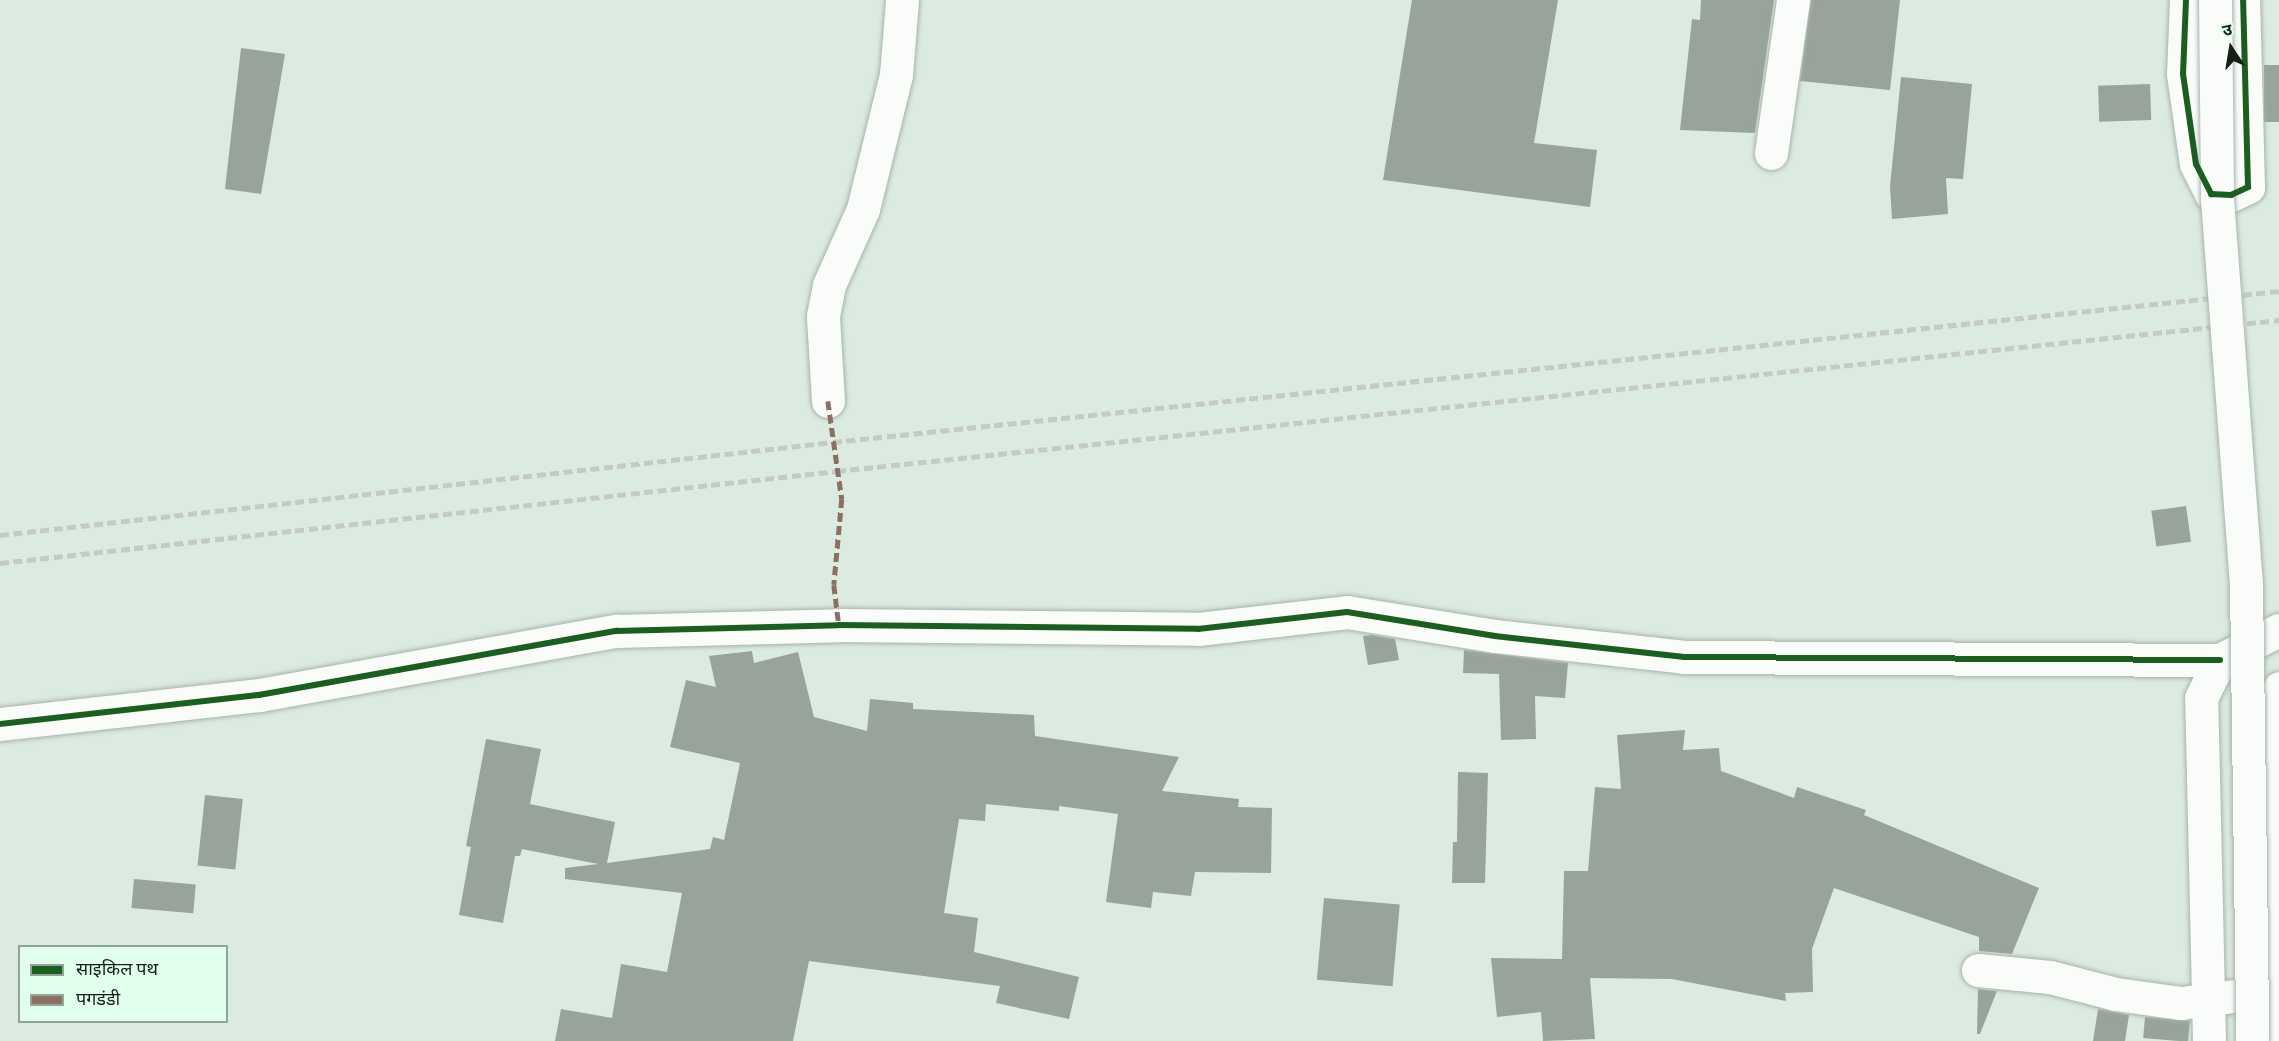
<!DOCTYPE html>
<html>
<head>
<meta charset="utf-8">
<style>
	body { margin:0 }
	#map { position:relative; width:2279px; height:1041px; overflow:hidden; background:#dbebe1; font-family:Signika,"Noto Sans Devanagari",sans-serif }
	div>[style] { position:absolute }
	.building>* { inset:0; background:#97a39b; transform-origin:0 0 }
	.roads { filter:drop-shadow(0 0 2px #a7b3ac) drop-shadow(0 0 2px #a7b3ac) }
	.minor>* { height:33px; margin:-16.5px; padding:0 16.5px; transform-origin:16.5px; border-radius:16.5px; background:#fafcfa }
	.major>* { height:33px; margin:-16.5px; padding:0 16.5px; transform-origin:16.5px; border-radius:16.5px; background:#fafcfa }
	.rail>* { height:4.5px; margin-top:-2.25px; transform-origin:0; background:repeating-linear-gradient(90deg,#c5cac7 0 9px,transparent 0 13.5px) }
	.bridges { filter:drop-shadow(0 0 2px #a7b3ac) drop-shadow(0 0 2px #a7b3ac) }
	.major-bridge>* { height:33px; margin:-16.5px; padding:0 16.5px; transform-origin:16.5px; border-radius:16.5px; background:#fafcfa }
	.quiet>* { height:4.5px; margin-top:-2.25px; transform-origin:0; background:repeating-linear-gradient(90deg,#8d6e63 0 9px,transparent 0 13.5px) }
	.cycleway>* { height:6px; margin:-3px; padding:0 3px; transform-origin:3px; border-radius:3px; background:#1b5e20 }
	span { translate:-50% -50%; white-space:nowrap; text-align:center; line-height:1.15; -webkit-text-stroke:4.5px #e2ffec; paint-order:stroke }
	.legend { position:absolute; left:18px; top:945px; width:210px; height:78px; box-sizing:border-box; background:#e2ffec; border:2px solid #90a597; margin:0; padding:8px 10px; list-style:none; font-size:18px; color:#141f18 }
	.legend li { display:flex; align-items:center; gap:12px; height:30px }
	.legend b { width:30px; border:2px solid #90a597 }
	.north { position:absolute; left:2201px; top:18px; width:60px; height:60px; -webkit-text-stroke:4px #e2ffec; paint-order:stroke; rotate:348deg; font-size:16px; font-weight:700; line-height:24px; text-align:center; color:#141f18 }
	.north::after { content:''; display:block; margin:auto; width:21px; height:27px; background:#141f18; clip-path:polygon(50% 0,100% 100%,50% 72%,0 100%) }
</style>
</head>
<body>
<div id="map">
	<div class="building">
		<i style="clip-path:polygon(1412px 0,1558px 0,1534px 143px,1597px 150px,1590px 207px,1383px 180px)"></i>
		<i style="clip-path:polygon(1701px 0,1774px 0,1755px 133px,1680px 130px,1692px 19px,1700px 20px)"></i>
		<i style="clip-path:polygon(1811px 0,1900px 0,1890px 90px,1800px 81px)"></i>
		<i style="clip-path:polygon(241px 48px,285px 54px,261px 194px,225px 189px)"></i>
		<i style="left:2279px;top:65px;width:57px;height:15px;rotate:90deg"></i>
		<i style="clip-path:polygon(1901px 77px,1972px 84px,1963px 179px,1946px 178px,1948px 214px,1892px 219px,1890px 186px)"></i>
		<i style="left:2150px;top:84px;width:36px;height:52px;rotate:88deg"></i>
		<i style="left:2186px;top:506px;width:36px;height:35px;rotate:82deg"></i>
		<i style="clip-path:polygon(1371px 635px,1395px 639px,1399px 660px,1368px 665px,1363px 636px)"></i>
		<i style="clip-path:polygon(1464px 650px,1568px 663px,1565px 698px,1535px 696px,1536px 739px,1501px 740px,1499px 674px,1463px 673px)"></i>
		<i style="clip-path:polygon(752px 651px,754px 663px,798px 652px,814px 717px,867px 731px,870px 699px,913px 703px,913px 709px,1034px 715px,1035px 736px,1179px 757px,1162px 791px,1239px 799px,1238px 807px,1272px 808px,1271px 873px,1195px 872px,1191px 896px,1153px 892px,1151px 908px,1106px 902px,1118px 814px,1059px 806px,1059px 811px,986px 804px,985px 821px,959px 819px,944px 913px,978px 918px,974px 952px,1079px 977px,1069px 1019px,996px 1003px,1000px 986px,809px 961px,793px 1041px,555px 1041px,561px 1009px,612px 1018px,621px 964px,667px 972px,682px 893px,565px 879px,565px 868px,598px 864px,522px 849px,520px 856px,515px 856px,503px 923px,459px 915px,471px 847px,466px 846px,486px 739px,541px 749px,530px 804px,615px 822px,607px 863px,710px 849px,713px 837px,724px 840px,740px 763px,670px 747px,686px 680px,716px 687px,709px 656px)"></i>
		<i style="clip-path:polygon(1685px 730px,1683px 750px,1719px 748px,1721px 771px,1794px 798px,1797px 787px,1866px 810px,1864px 815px,2039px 888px,2012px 954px,1979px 951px,1979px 937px,1834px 888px,1812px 949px,1813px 992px,1785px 993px,1786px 1001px,1672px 979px,1590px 978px,1595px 1039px,1543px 1041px,1541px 1012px,1497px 1017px,1491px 958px,1562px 959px,1564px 871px,1588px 871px,1595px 787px,1621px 789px,1617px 735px)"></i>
		<i style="clip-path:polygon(1458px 772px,1488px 773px,1485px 883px,1452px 883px,1453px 842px,1457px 842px)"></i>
		<i style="left:205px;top:795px;width:38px;height:71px;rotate:6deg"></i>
		<i style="left:134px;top:879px;width:62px;height:29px;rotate:5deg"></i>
		<i style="left:1324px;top:898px;width:76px;height:82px;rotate:5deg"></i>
		<i style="clip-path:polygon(1978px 989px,1997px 991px,1980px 1034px,1977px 1034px)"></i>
		<i style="clip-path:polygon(2098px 1009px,2129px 1015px,2125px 1041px,2093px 1041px)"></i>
		<i style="left:2145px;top:1017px;width:45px;height:21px;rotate:5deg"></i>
	</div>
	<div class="roads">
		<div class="minor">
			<i style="left:2186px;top:0;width:74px;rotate:92.3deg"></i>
			<i style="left:2183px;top:74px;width:91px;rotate:81.8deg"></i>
			<i style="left:2196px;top:164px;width:34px;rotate:63deg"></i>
			<i style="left:2211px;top:194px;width:20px;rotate:3deg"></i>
			<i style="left:2231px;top:195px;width:19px;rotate:-25deg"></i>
			<i style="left:2248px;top:187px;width:187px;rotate:-91.5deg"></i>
			<i style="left:1771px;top:153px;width:155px;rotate:-81.8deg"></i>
			<i style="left:828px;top:401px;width:85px;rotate:-93.4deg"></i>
			<i style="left:823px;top:316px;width:32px;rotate:-79deg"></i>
			<i style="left:829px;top:285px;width:83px;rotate:-65.9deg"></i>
			<i style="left:863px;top:209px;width:138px;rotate:-76.2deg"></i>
			<i style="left:896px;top:75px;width:75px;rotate:-85.4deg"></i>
			<i style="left:0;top:724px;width:261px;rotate:-6.4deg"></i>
			<i style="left:259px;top:695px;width:363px;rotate:-10.2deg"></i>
			<i style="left:616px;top:631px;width:223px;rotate:-1.5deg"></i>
			<i style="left:839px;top:625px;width:359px;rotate:0.6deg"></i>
			<i style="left:1198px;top:629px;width:150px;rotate:-6.5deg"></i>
			<i style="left:1347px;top:612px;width:150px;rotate:9.2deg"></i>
			<i style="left:1495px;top:636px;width:190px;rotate:6.3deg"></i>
			<i style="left:1684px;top:657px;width:536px;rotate:0.32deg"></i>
			<i style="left:1978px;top:970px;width:72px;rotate:5.6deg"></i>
			<i style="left:2050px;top:977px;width:68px;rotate:14.4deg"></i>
			<i style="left:2116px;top:994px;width:66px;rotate:7.9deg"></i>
			<i style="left:2181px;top:1003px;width:98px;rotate:-7.6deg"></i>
		</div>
		<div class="major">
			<i style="left:2209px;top:1041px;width:343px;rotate:-91.3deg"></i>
			<i style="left:2201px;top:698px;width:42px;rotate:-63.4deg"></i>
			<i style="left:2220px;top:660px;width:66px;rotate:-27deg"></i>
			<i style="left:2273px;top:1041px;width:187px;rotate:-91.5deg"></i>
			<i style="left:2268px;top:854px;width:166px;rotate:-86.2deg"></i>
		</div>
	</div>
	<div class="rail">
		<i style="left:0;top:535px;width:838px;rotate:-6.37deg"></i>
		<i style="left:833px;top:442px;width:1454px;rotate:-5.96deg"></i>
		<i style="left:0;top:563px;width:842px;rotate:-6.27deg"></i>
		<i style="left:837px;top:471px;width:1450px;rotate:-5.98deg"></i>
	</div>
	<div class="bridges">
		<div class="major-bridge">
			<i style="left:2215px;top:0;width:199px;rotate:89.4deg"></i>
			<i style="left:2217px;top:199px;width:386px;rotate:85.7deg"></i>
			<i style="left:2246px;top:584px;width:457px;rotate:89.2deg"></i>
		</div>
	</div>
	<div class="quiet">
		<i style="left:828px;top:401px;width:99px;rotate:81.9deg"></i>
		<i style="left:842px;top:499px;width:86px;rotate:95.3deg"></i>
		<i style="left:834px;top:585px;width:40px;rotate:82.9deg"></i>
	</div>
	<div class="cycleway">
		<i style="left:2186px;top:0;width:74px;rotate:92.3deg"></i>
		<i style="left:2183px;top:74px;width:91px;rotate:81.8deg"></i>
		<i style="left:2196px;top:164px;width:34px;rotate:63deg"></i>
		<i style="left:2211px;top:194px;width:20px;rotate:3deg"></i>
		<i style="left:2231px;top:195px;width:19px;rotate:-25deg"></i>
		<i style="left:2248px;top:187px;width:187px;rotate:-91.5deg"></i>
		<i style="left:0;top:724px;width:261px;rotate:-6.4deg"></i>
		<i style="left:259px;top:695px;width:363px;rotate:-10.2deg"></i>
		<i style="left:616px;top:631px;width:223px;rotate:-1.5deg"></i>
		<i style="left:839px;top:625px;width:359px;rotate:0.6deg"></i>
		<i style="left:1198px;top:629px;width:150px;rotate:-6.5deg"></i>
		<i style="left:1347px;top:612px;width:150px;rotate:9.2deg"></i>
		<i style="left:1495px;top:636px;width:190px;rotate:6.3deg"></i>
		<i style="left:1684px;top:657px;width:536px;rotate:0.32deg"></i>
	</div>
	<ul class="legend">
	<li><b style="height:8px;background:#1b5e20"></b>साइकिल पथ</li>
	<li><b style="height:8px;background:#8d6e63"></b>पगडंडी</li>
	</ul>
	<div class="north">उ</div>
</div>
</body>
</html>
